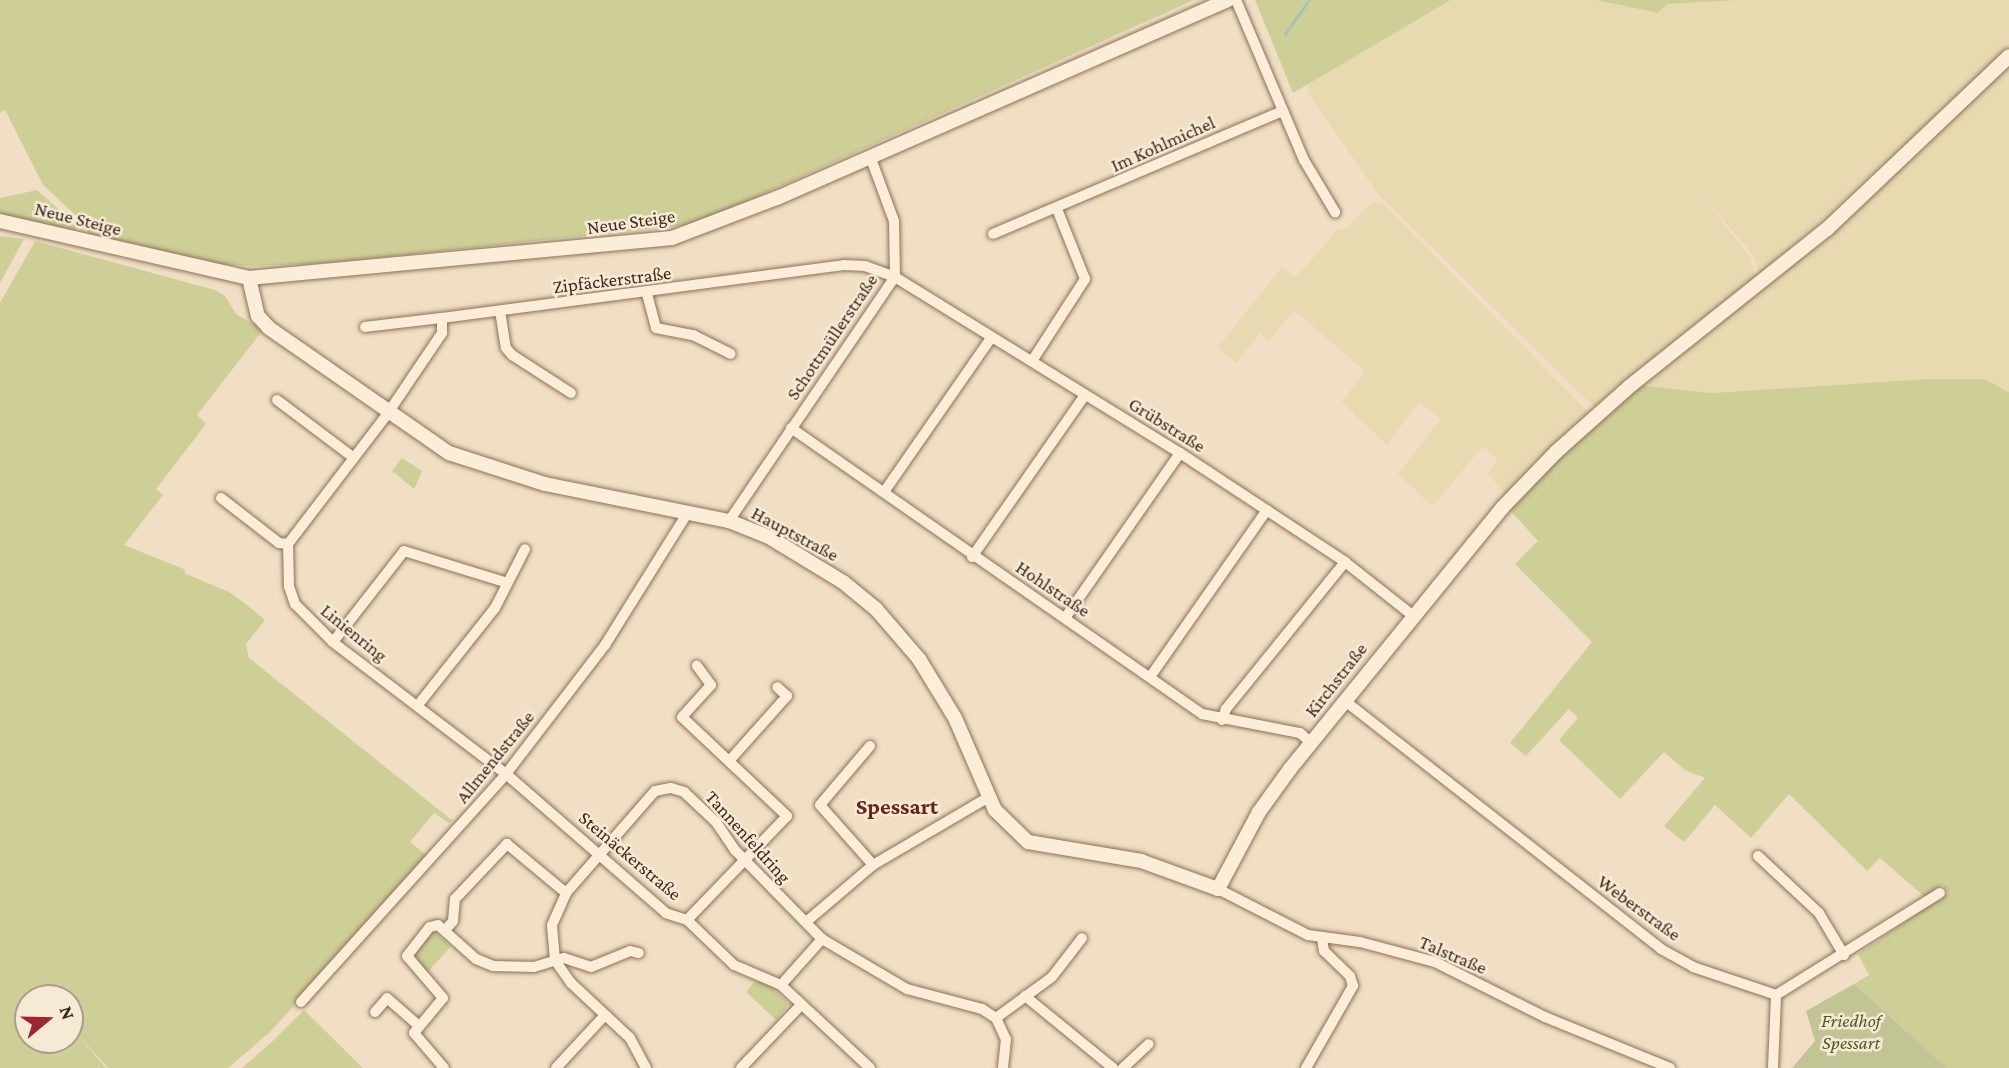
<!DOCTYPE html>
<html>
<head>
<meta charset="utf-8">
<style>
	body { margin:0 }
	#map { position:relative; width:2009px; height:1068px; overflow:hidden; background:#f0dfc4; font-family:"Crimson Pro",serif }
	div>[style] { position:absolute }
	.farmland>* { inset:0; background:#e7d9b0 }
	.green>* { inset:0; background:#cecf97; transform-origin:0 0 }
	.cemetery>* { inset:0; background:#c2c496 }
	.stream>* { height:2.5px; margin:-1.25px; padding:0 1.25px; transform-origin:1.25px; border-radius:1.25px; background:#a6c3b8 }
	.roads { filter:drop-shadow(0 0 2px #8c7059) drop-shadow(0 0 2px #8c7059) }
	.street>* { height:10px; margin:-5px; padding:0 5px; transform-origin:5px; border-radius:5px; background:#fbedd7 }
	.secondary>* { height:14px; margin:-7px; padding:0 7px; transform-origin:7px; border-radius:7px; background:#fbedd7 }
	span { translate:-50% -50%; white-space:nowrap; text-align:center; line-height:1.15; -webkit-text-stroke:5px #f7ead4; paint-order:stroke }
	.street-label { font-size:19px; color:#3b291e }
	.park-label { font-size:19px; color:#505923; font-style:italic }
	.quarter-label { font-size:23px; color:#6a241b; font-weight:700 }
	.north { position:absolute; left:14px; top:984px; width:70px; height:70px; box-sizing:border-box; background:#f7ead4; border:2px solid #ac9d8b; border-radius:50%; rotate:71deg; font-size:19px; font-weight:700; line-height:28px; text-align:center; color:#3b291e }
	.north::after { content:''; display:block; margin:auto; width:24px; height:32px; background:#9e2631; clip-path:polygon(50% 0,100% 100%,50% 72%,0 100%) }
</style>
</head>
<body>
<div id="map">
	<div class="farmland">
		<i style="clip-path:polygon(1452px 0,1596px 0,1657px 13px,1667px 4px,1739px 0,2009px 0,2009px 49px,1761px 276px,1753px 255px,1700px 193px,1750px 257px,1756px 281px,1595px 408px,1378px 194px,1308px 93px,1309px 83px)"></i>
		<i style="clip-path:polygon(2009px 61px,2009px 392px,2003px 387px,1928px 379px,1712px 393px,1637px 385px,1784px 270px)"></i>
		<i style="clip-path:polygon(1373px 202px,1383px 204px,1590px 414px,1507px 496px,1488px 474px,1498px 460px,1483px 446px,1433px 506px,1398px 474px,1441px 419px,1419px 402px,1387px 445px,1342px 402px,1365px 371px,1294px 310px,1269px 340px,1260px 333px,1236px 363px,1218px 347px,1282px 267px,1296px 278px,1337px 230px,1345px 230px)"></i>
	</div>
	<div class="green">
		<i style="clip-path:polygon(0 0,1194px 0,696px 224px,327px 263px,253px 266px,187px 262px,90px 239px,86px 225px,43px 185px,5px 110px,0 113px)"></i>
		<i style="clip-path:polygon(1255px 0,1451px 0,1293px 93px)"></i>
		<i style="clip-path:polygon(1596px 0,1739px 0,1667px 4px,1658px 13px)"></i>
		<i style="clip-path:polygon(37px 190px,77px 226px,74px 232px,0 215px,0 198px)"></i>
		<i style="clip-path:polygon(0 236px,24px 239px,0 283px)"></i>
		<i style="clip-path:polygon(evenodd,35px 241px,215px 290px,225px 296px,236px 314px,263px 330px,197px 415px,206px 424px,156px 489px,163px 495px,124px 545px,186px 570px,184px 573px,231px 593px,262px 617px,265px 620px,246px 644px,249px 658px,453px 821px,449px 823px,434px 813px,410px 842px,429px 857px,270px 1032px,228px 1068px,108px 1068px,76px 1033px,106px 1068px,0 1068px,0 303px,35px 241px,28px 998px,70px 998px,70px 1040px,28px 1040px,28px 998px)"></i>
		<i style="clip-path:polygon(1928px 379px,1984px 379px,2009px 392px,2009px 1068px,1947px 1068px,1854px 984px,1869px 975px,1858px 954px,1948px 893px,1942px 885px,1925px 897px,1880px 858px,1867px 871px,1789px 794px,1751px 838px,1715px 805px,1684px 842px,1664px 826px,1705px 778px,1685px 770px,1664px 752px,1620px 799px,1559px 740px,1578px 718px,1569px 709px,1526px 756px,1510px 743px,1592px 642px,1515px 564px,1538px 541px,1508px 508px,1637px 385px,1712px 393px)"></i>
		<i style="clip-path:polygon(402px 458px,422px 471px,414px 489px,392px 471px)"></i>
		<i style="left:432px;top:930px;width:25px;height:35px;rotate:42deg"></i>
		<i style="clip-path:polygon(765px 981px,789px 1004px,776px 1020px,746px 992px,754px 982px)"></i>
		<i style="clip-path:polygon(304px 1010px,363px 1068px,242px 1068px,275px 1039px)"></i>
	</div>
	<div class="cemetery">
		<i style="clip-path:polygon(1854px 984px,1947px 1068px,1792px 1068px,1815px 1041px,1806px 1011px)"></i>
	</div>
	<div class="stream">
		<i style="left:1285px;top:34px;width:42px;rotate:-54.8deg"></i>
	</div>
	<div class="roads">
		<div class="street">
			<i style="left:1236px;top:0;width:174px;rotate:67deg"></i>
			<i style="left:1304px;top:160px;width:61px;rotate:59.2deg"></i>
			<i style="left:993px;top:234px;width:315px;rotate:-23deg"></i>
			<i style="left:647px;top:294px;width:35px;rotate:75deg"></i>
			<i style="left:656px;top:328px;width:38px;rotate:11deg"></i>
			<i style="left:693px;top:335px;width:42px;rotate:26.6deg"></i>
			<i style="left:500px;top:311px;width:37px;rotate:81deg"></i>
			<i style="left:506px;top:348px;width:9px;rotate:49deg"></i>
			<i style="left:512px;top:355px;width:70px;rotate:32.8deg"></i>
			<i style="left:365px;top:327px;width:78px;rotate:-6.7deg"></i>
			<i style="left:1032px;top:361px;width:98px;rotate:-57.1deg"></i>
			<i style="left:1085px;top:279px;width:75px;rotate:-111.8deg"></i>
			<i style="left:277px;top:400px;width:96px;rotate:37deg"></i>
			<i style="left:791px;top:428px;width:501px;rotate:34.83deg"></i>
			<i style="left:1202px;top:714px;width:100px;rotate:11deg"></i>
			<i style="left:1300px;top:733px;width:15px;rotate:42deg"></i>
			<i style="left:884px;top:492px;width:188px;rotate:-55.2deg"></i>
			<i style="left:221px;top:498px;width:73px;rotate:37.8deg"></i>
			<i style="left:279px;top:543px;width:9px;rotate:6deg"></i>
			<i style="left:729px;top:521px;width:295px;rotate:-55.8deg"></i>
			<i style="left:895px;top:277px;width:56px;rotate:-91deg"></i>
			<i style="left:894px;top:221px;width:69px;rotate:-110.3deg"></i>
			<i style="left:972px;top:557px;width:198px;rotate:-55.1deg"></i>
			<i style="left:1065px;top:618px;width:201px;rotate:-55.1deg"></i>
			<i style="left:333px;top:642px;width:115px;rotate:-52deg"></i>
			<i style="left:404px;top:551px;width:106px;rotate:17.1deg"></i>
			<i style="left:1150px;top:677px;width:204px;rotate:-55deg"></i>
			<i style="left:1345px;top:701px;width:402px;rotate:38.1deg"></i>
			<i style="left:1661px;top:949px;width:37px;rotate:29deg"></i>
			<i style="left:1693px;top:967px;width:88px;rotate:18.6deg"></i>
			<i style="left:418px;top:705px;width:124px;rotate:-51.6deg"></i>
			<i style="left:495px;top:608px;width:66px;rotate:-63deg"></i>
			<i style="left:1222px;top:720px;width:12px;rotate:-70deg"></i>
			<i style="left:1226px;top:709px;width:189px;rotate:-51deg"></i>
			<i style="left:870px;top:746px;width:77px;rotate:130.3deg"></i>
			<i style="left:820px;top:805px;width:80px;rotate:48.5deg"></i>
			<i style="left:730px;top:760px;width:86px;rotate:-48.3deg"></i>
			<i style="left:787px;top:696px;width:13px;rotate:-138deg"></i>
			<i style="left:1758px;top:856px;width:83px;rotate:43.1deg"></i>
			<i style="left:1819px;top:913px;width:49px;rotate:59.2deg"></i>
			<i style="left:1218px;top:889px;width:101px;rotate:27.1deg"></i>
			<i style="left:1308px;top:935px;width:52px;rotate:7.7deg"></i>
			<i style="left:1360px;top:942px;width:78px;rotate:14.9deg"></i>
			<i style="left:1435px;top:962px;width:123px;rotate:26.6deg"></i>
			<i style="left:1545px;top:1017px;width:135px;rotate:22.2deg"></i>
			<i style="left:687px;top:920px;width:144px;rotate:-46.1deg"></i>
			<i style="left:787px;top:816px;width:144px;rotate:-136.7deg"></i>
			<i style="left:682px;top:717px;width:43px;rotate:-47.8deg"></i>
			<i style="left:711px;top:685px;width:24px;rotate:-126deg"></i>
			<i style="left:806px;top:922px;width:88px;rotate:-40.4deg"></i>
			<i style="left:873px;top:865px;width:134px;rotate:-30.4deg"></i>
			<i style="left:445px;top:930px;width:12px;rotate:-48deg"></i>
			<i style="left:453px;top:921px;width:22px;rotate:-85deg"></i>
			<i style="left:455px;top:899px;width:76px;rotate:-46.6deg"></i>
			<i style="left:507px;top:844px;width:77px;rotate:39.7deg"></i>
			<i style="left:781px;top:985px;width:62px;rotate:-48.3deg"></i>
			<i style="left:1776px;top:995px;width:193px;rotate:-31.9deg"></i>
			<i style="left:1025px;top:996px;width:114px;rotate:39.3deg"></i>
			<i style="left:301px;top:1002px;width:307px;rotate:-48deg"></i>
			<i style="left:506px;top:774px;width:163px;rotate:-52.5deg"></i>
			<i style="left:605px;top:645px;width:157px;rotate:-58deg"></i>
			<i style="left:375px;top:1012px;width:18px;rotate:-49deg"></i>
			<i style="left:387px;top:998px;width:41px;rotate:41.1deg"></i>
			<i style="left:996px;top:1018px;width:69px;rotate:-36.2deg"></i>
			<i style="left:1052px;top:977px;width:49px;rotate:-52.4deg"></i>
			<i style="left:444px;top:1068px;width:46px;rotate:-130.6deg"></i>
			<i style="left:414px;top:1033px;width:45px;rotate:-50.4deg"></i>
			<i style="left:443px;top:998px;width:55px;rotate:-130.6deg"></i>
			<i style="left:407px;top:956px;width:37px;rotate:-52deg"></i>
			<i style="left:430px;top:927px;width:8px;rotate:-14deg"></i>
			<i style="left:438px;top:925px;width:51px;rotate:41.8deg"></i>
			<i style="left:476px;top:959px;width:18px;rotate:22deg"></i>
			<i style="left:493px;top:966px;width:41px;rotate:1.4deg"></i>
			<i style="left:534px;top:967px;width:31px;rotate:-17deg"></i>
			<i style="left:564px;top:958px;width:28px;rotate:18deg"></i>
			<i style="left:591px;top:967px;width:42px;rotate:-22.3deg"></i>
			<i style="left:630px;top:951px;width:9px;rotate:13deg"></i>
			<i style="left:556px;top:1068px;width:72px;rotate:-47.2deg"></i>
			<i style="left:646px;top:1068px;width:34px;rotate:-118deg"></i>
			<i style="left:630px;top:1038px;width:81px;rotate:-137deg"></i>
			<i style="left:571px;top:983px;width:28px;rotate:-125deg"></i>
			<i style="left:555px;top:960px;width:35px;rotate:-95deg"></i>
			<i style="left:552px;top:925px;width:35px;rotate:-66deg"></i>
			<i style="left:566px;top:893px;width:135px;rotate:-48.9deg"></i>
			<i style="left:655px;top:791px;width:16px;rotate:-11deg"></i>
			<i style="left:671px;top:788px;width:14px;rotate:17deg"></i>
			<i style="left:684px;top:792px;width:44px;rotate:43.2deg"></i>
			<i style="left:716px;top:822px;width:34px;rotate:56deg"></i>
			<i style="left:735px;top:850px;width:124px;rotate:45.7deg"></i>
			<i style="left:822px;top:939px;width:99px;rotate:30.5deg"></i>
			<i style="left:907px;top:989px;width:78px;rotate:14.9deg"></i>
			<i style="left:982px;top:1009px;width:17px;rotate:33deg"></i>
			<i style="left:996px;top:1018px;width:23px;rotate:65deg"></i>
			<i style="left:1006px;top:1039px;width:29px;rotate:96deg"></i>
			<i style="left:741px;top:1068px;width:87px;rotate:-46.4deg"></i>
			<i style="left:870px;top:1068px;width:122px;rotate:-137deg"></i>
			<i style="left:781px;top:985px;width:51px;rotate:-156.9deg"></i>
			<i style="left:734px;top:965px;width:65px;rotate:-136.2deg"></i>
			<i style="left:687px;top:920px;width:22px;rotate:-162deg"></i>
			<i style="left:666px;top:913px;width:212px;rotate:-139deg"></i>
			<i style="left:506px;top:774px;width:218px;rotate:-142.7deg"></i>
			<i style="left:333px;top:642px;width:54px;rotate:-135deg"></i>
			<i style="left:295px;top:604px;width:18px;rotate:-109deg"></i>
			<i style="left:289px;top:587px;width:43px;rotate:-91.3deg"></i>
			<i style="left:288px;top:544px;width:165px;rotate:-52.6deg"></i>
			<i style="left:388px;top:413px;width:97px;rotate:-56deg"></i>
			<i style="left:442px;top:333px;width:15px;rotate:-90deg"></i>
			<i style="left:442px;top:318px;width:405px;rotate:-7.5deg"></i>
			<i style="left:844px;top:265px;width:21px;rotate:3deg"></i>
			<i style="left:865px;top:266px;width:32px;rotate:20deg"></i>
			<i style="left:895px;top:277px;width:335px;rotate:31.7deg"></i>
			<i style="left:1180px;top:453px;width:198px;rotate:33.4deg"></i>
			<i style="left:1345px;top:562px;width:85px;rotate:38.3deg"></i>
			<i style="left:1123px;top:1068px;width:35px;rotate:-43deg"></i>
			<i style="left:1306px;top:1068px;width:95px;rotate:-60.2deg"></i>
			<i style="left:1353px;top:986px;width:10px;rotate:-107deg"></i>
			<i style="left:1350px;top:976px;width:36px;rotate:-136deg"></i>
			<i style="left:1324px;top:951px;width:13px;rotate:-99deg"></i>
			<i style="left:1773px;top:1068px;width:73px;rotate:-87.6deg"></i>
		</div>
		<div class="secondary">
			<i style="left:0;top:221px;width:255px;rotate:12.9deg"></i>
			<i style="left:249px;top:278px;width:425px;rotate:-5.4deg"></i>
			<i style="left:672px;top:238px;width:112px;rotate:-20.9deg"></i>
			<i style="left:777px;top:198px;width:492px;rotate:-23.7deg"></i>
			<i style="left:249px;top:278px;width:39px;rotate:77deg"></i>
			<i style="left:258px;top:316px;width:16px;rotate:47deg"></i>
			<i style="left:269px;top:328px;width:219px;rotate:34.8deg"></i>
			<i style="left:449px;top:453px;width:101px;rotate:17.9deg"></i>
			<i style="left:545px;top:484px;width:188px;rotate:11.4deg"></i>
			<i style="left:729px;top:521px;width:43px;rotate:21.8deg"></i>
			<i style="left:769px;top:537px;width:87px;rotate:31.3deg"></i>
			<i style="left:843px;top:582px;width:43px;rotate:39.3deg"></i>
			<i style="left:876px;top:609px;width:66px;rotate:49.3deg"></i>
			<i style="left:919px;top:659px;width:69px;rotate:58.6deg"></i>
			<i style="left:955px;top:718px;width:100px;rotate:66.5deg"></i>
			<i style="left:995px;top:810px;width:46px;rotate:44.1deg"></i>
			<i style="left:1028px;top:842px;width:115px;rotate:9.5deg"></i>
			<i style="left:1141px;top:861px;width:82px;rotate:20deg"></i>
			<i style="left:1218px;top:889px;width:87px;rotate:-62deg"></i>
			<i style="left:1259px;top:812px;width:53px;rotate:-54.2deg"></i>
			<i style="left:1290px;top:769px;width:336px;rotate:-50.9deg"></i>
			<i style="left:1502px;top:508px;width:78px;rotate:-46deg"></i>
			<i style="left:1556px;top:452px;width:99px;rotate:-41.7deg"></i>
			<i style="left:1630px;top:386px;width:252px;rotate:-38.6deg"></i>
			<i style="left:1827px;top:229px;width:251px;rotate:-43.5deg"></i>
		</div>
	</div>
	<div class="street-label">
		<span style="left:1163px;top:144px;rotate:-24deg">Im Kohlmichel</span>
		<span style="left:78px;top:219px;rotate:14deg">Neue Steige</span>
		<span style="left:631px;top:222px;rotate:-8deg">Neue Steige</span>
		<span style="left:612px;top:280px;rotate:-7deg">Zipfäckerstraße</span>
		<span style="left:832px;top:337px;rotate:-56deg">Schottmüllerstraße</span>
		<span style="left:1167px;top:425px;rotate:32deg">Grübstraße</span>
		<span style="left:795px;top:534px;rotate:28deg">Hauptstraße</span>
		<span style="left:1053px;top:589px;rotate:34deg">Hohlstraße</span>
		<span style="left:354px;top:633px;rotate:39deg">Linienring</span>
		<span style="left:1336px;top:680px;rotate:-52deg">Kirchstraße</span>
		<span style="left:495px;top:757px;rotate:-51deg">Allmendstraße</span>
		<span style="left:748px;top:837px;rotate:48deg">Tannenfeldring</span>
		<span style="left:630px;top:856px;rotate:40deg">Steinäckerstraße</span>
		<span style="left:1639px;top:908px;rotate:36deg">Weberstraße</span>
		<span style="left:1453px;top:955px;rotate:23deg">Talstraße</span>
	</div>
	<div class="park-label">
		<span style="left:1851px;top:1032px">Friedhof<br>Spessart</span>
	</div>
	<div class="quarter-label">
		<span style="left:897px;top:806px">Spessart</span>
	</div>
	<div class="north">N</div>
</div>
</body>
</html>
